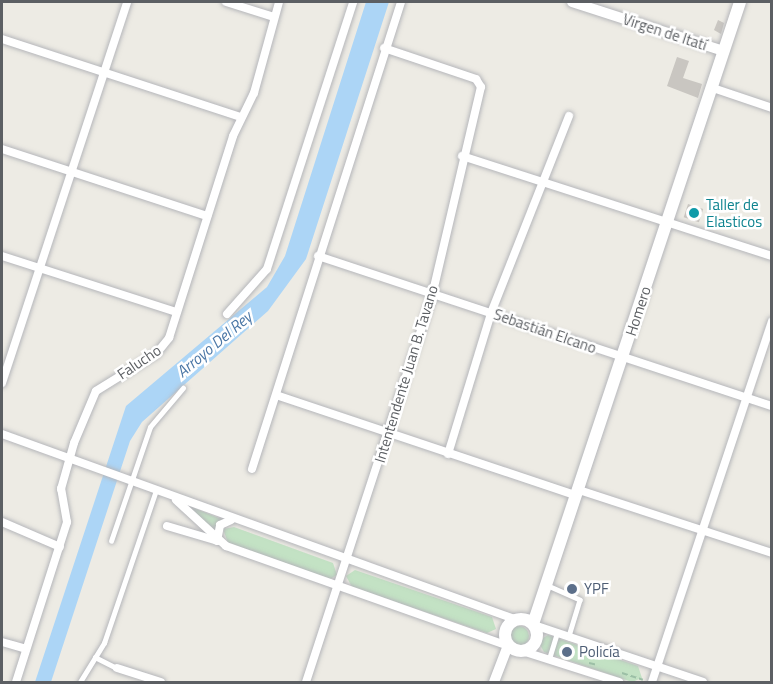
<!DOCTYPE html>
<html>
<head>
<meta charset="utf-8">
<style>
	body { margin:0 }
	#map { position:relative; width:773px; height:684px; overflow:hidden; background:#edebe4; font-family:"Titillium Web",sans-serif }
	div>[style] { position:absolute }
	.green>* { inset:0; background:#c3e2c4 }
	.round { border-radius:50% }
	.water>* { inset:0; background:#acd5f6 }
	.building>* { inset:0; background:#c9c6c1; transform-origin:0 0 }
	.path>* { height:1.5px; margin-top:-0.75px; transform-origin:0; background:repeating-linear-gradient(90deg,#9cc0a6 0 6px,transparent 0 9px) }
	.roads { filter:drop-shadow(0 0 2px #b5b6ba) drop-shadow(0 0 2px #b5b6ba) }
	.service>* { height:4.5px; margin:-2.25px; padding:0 2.25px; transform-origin:2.25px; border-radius:2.25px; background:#fff }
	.minor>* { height:8px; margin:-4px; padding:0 4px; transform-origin:4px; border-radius:4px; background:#fff }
	.tertiary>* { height:10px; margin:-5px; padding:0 5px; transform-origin:5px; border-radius:5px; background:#fff }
	.secondary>* { height:12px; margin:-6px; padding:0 6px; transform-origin:6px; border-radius:6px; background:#fff }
	.secondary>.ring { margin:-6px; padding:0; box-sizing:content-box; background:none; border:12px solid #fff; border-radius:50% }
	.dots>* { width:16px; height:16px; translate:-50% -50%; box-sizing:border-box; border:3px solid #fff; border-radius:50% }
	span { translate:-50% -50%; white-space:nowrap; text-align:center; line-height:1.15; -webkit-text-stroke:5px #fff; paint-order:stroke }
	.street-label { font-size:15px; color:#5c5f63 }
	.culture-label { font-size:15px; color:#0d838f }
	.left { translate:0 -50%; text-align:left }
	.service-label { font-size:15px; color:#4e5e75 }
	.water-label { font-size:16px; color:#4b77a6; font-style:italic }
	.frame { position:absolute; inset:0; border:3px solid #5c5f63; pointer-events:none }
</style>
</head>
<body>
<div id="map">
	<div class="green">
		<i style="clip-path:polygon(186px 505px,224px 520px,214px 532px)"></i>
		<i style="clip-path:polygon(234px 527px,333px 563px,337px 575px,330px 579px,228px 543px,223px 529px)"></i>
		<i style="clip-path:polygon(355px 570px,492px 617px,496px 629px,487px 633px,352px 587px,346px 576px)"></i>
		<i class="round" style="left:509px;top:626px;width:20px;height:20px"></i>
		<i style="clip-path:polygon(548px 635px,638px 666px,642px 678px,632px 682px,544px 652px,538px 641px)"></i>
	</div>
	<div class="water">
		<i style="clip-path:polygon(366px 2px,389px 2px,306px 259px,268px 311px,142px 422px,130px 441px,51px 682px,35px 682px,126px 406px,267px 287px,285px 256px)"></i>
	</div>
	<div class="building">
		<i style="clip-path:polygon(718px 20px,724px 23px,721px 34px,714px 30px)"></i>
		<i style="clip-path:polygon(677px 57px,689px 61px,683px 78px,702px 84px,698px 98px,667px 86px)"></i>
		<i style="left:688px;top:204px;width:16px;height:14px;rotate:18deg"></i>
	</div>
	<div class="path">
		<i style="left:589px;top:663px;width:9px;rotate:13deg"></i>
		<i style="left:622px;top:673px;width:22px;rotate:18deg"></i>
	</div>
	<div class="roads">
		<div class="service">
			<i style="left:111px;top:541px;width:120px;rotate:-71.1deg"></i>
			<i style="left:150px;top:427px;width:51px;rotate:-49.8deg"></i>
			<i style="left:547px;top:585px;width:36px;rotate:24deg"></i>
			<i style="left:580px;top:600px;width:39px;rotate:107deg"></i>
			<i style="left:95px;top:657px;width:25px;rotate:27deg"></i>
			<i style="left:549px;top:659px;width:27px;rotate:-73deg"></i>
			<i style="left:80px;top:682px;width:46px;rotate:-58.4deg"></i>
			<i style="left:104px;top:643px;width:162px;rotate:-71.2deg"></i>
		</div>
		<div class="minor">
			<i style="left:226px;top:2px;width:50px;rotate:17.4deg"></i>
			<i style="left:2px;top:39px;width:251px;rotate:18.1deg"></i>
			<i style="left:713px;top:88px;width:62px;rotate:18.7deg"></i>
			<i style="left:2px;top:149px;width:216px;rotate:18.1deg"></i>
			<i style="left:462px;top:156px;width:326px;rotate:17.9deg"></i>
			<i style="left:2px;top:256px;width:183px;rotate:17.8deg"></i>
			<i style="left:318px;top:256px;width:478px;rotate:18.3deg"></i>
			<i style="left:227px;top:314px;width:60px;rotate:-48.4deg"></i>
			<i style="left:267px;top:269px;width:281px;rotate:-72.1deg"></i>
			<i style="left:2px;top:383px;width:401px;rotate:-71.8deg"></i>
			<i style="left:276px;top:395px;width:317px;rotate:18.5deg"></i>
			<i style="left:2px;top:434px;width:551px;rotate:19.85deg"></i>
			<i style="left:448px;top:454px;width:147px;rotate:-73deg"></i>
			<i style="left:491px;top:313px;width:212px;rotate:-68.4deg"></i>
			<i style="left:252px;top:469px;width:490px;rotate:-72.3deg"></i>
			<i style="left:579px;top:490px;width:203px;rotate:18.1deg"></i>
			<i style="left:176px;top:500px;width:68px;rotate:42.6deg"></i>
			<i style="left:226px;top:546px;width:296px;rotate:19.5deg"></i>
			<i style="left:2px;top:522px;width:63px;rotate:23.3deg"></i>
			<i style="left:167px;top:526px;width:53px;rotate:16.4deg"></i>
			<i style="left:217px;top:541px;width:16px;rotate:-79deg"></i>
			<i style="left:220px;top:525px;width:12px;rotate:-24deg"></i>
			<i style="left:537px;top:626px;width:175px;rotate:18.6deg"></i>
			<i style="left:2px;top:642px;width:25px;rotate:16deg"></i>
			<i style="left:522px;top:651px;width:102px;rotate:17.7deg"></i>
			<i style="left:117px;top:668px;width:46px;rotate:17.7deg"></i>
			<i style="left:16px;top:682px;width:168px;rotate:-72.3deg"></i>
			<i style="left:67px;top:522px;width:34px;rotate:-100deg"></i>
			<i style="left:61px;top:489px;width:48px;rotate:-74.2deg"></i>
			<i style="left:74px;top:443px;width:56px;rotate:-67.1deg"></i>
			<i style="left:96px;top:391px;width:70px;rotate:-31.7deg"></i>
			<i style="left:156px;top:354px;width:21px;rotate:-51deg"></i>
			<i style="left:169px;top:338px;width:212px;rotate:-72.4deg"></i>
			<i style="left:233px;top:136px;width:48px;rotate:-64deg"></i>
			<i style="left:254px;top:93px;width:94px;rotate:-74.6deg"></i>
			<i style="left:306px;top:682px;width:402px;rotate:-71.9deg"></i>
			<i style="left:431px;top:300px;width:219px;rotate:-76.8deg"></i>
			<i style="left:481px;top:87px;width:9px;rotate:-122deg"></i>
			<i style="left:476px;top:79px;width:97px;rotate:-161.4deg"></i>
			<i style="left:652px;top:682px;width:380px;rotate:-71.6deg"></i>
		</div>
		<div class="tertiary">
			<i style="left:572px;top:2px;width:160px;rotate:17.9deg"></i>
			<i style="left:494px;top:682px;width:36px;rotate:-69deg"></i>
		</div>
		<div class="secondary">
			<i class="ring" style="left:505px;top:619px;width:20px;height:20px"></i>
			<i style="left:534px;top:621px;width:652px;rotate:-71.59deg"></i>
		</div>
	</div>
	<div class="dots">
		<i style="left:694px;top:213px;background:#0f9aa8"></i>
		<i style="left:572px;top:589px;background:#5c6f8a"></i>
		<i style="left:567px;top:652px;background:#5c6f8a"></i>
	</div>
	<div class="street-label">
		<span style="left:665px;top:32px;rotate:18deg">Virgen de Itatí</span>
		<span style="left:638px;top:311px;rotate:-72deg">Homero</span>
		<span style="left:545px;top:331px;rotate:19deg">Sebastián Elcano</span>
		<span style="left:139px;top:362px;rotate:-34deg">Falucho</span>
		<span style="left:406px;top:374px;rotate:-73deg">Intentendente Juan B. Tavano</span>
	</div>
	<div class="culture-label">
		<span class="left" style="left:706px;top:213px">Taller de<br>Elasticos</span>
	</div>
	<div class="service-label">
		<span class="left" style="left:584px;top:589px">YPF</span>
		<span class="left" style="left:579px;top:652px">Policía</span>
	</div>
	<div class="water-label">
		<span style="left:214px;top:344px;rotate:-40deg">Arroyo Del Rey</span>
	</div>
	<div class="frame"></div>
</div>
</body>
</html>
